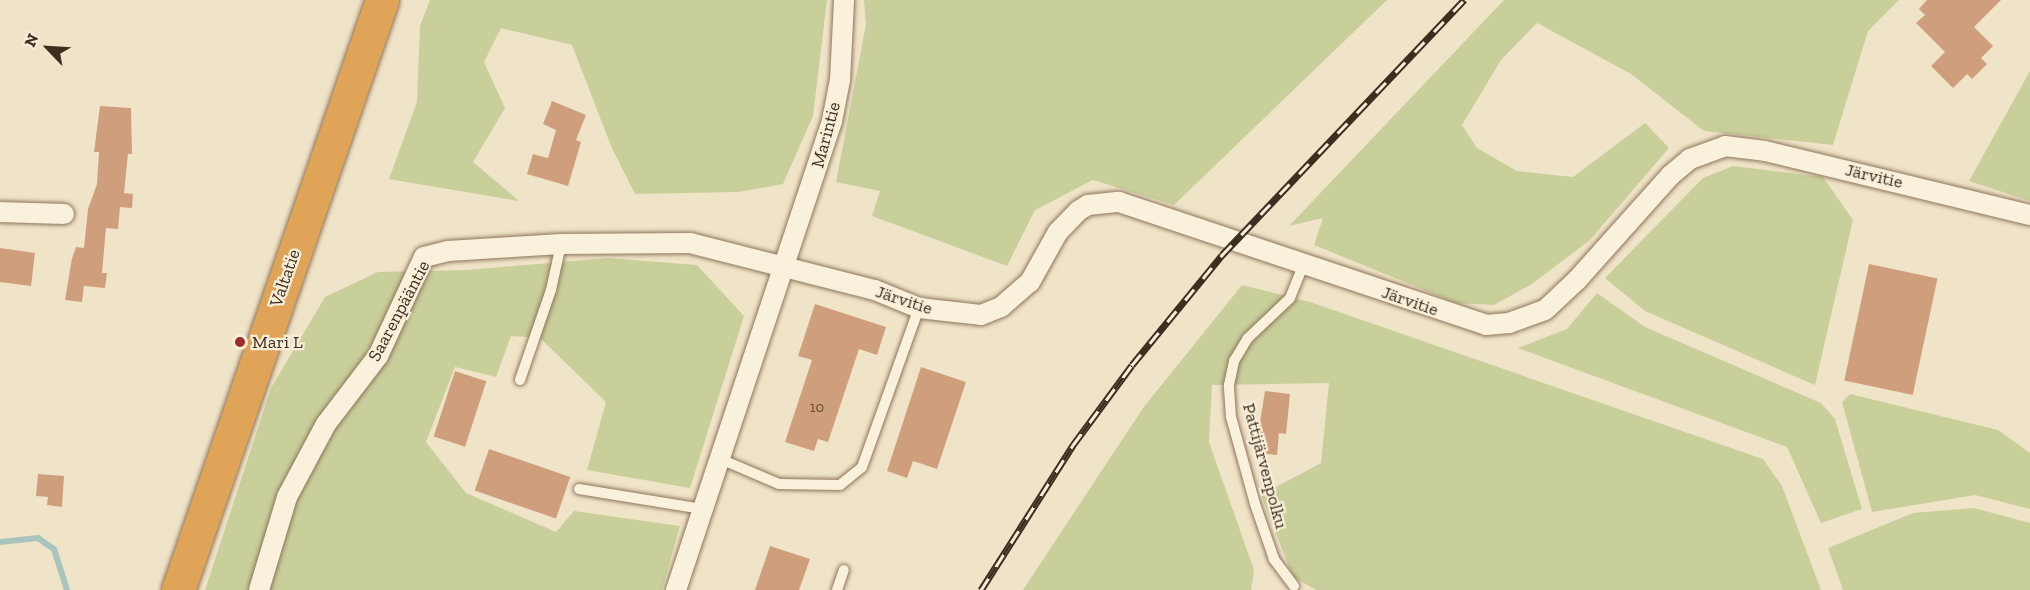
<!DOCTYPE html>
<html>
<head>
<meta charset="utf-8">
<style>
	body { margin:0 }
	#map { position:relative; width:2030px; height:590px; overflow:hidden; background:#f0e4c8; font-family:"Zilla Slab",serif }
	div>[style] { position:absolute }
	.green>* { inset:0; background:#c9cf9b }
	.stream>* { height:6px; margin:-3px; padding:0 3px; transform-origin:3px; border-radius:3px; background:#a9c4bc }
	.building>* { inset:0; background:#cf9f7d; transform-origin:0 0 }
	.roads { filter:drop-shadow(0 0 2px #8d765c) drop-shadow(0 0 2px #8d765c) }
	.lane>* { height:10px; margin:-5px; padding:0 5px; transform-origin:5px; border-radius:5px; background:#faf1dc }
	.street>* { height:20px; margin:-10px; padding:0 10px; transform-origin:10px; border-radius:10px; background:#faf1dc }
	.highway>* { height:33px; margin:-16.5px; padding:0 16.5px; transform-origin:16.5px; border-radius:16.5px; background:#e0a458 }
	.rail>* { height:7px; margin-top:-3.5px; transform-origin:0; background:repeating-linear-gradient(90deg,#f7eed8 0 14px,#3d2e20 0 28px); box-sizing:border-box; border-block:2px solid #3d2e20 }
	.dots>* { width:16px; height:16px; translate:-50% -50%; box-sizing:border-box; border:3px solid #f7eed8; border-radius:50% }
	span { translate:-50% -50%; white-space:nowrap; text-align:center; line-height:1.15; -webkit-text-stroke:4.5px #f7eed8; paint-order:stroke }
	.number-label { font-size:15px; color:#624a37 }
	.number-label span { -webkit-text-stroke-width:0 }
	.street-label { font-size:18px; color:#3d2e20 }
	.poi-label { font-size:18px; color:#3d2e20 }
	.left { translate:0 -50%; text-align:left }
	.north { position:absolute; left:18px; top:18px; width:60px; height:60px; -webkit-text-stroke:4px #f7eed8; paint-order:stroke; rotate:295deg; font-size:16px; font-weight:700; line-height:24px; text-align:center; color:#3d2e20 }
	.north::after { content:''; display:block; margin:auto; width:21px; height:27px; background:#3d2e20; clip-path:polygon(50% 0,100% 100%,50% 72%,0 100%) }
</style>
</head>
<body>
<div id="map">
	<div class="green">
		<i style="clip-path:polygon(430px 0,827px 0,813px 116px,783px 184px,738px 192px,635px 194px,611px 146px,572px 45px,501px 28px,484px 62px,505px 108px,473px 162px,519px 201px,389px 179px,417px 102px,420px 26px)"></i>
		<i style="clip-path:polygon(864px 0,1387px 0,1174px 205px,1093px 180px,1035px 210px,1007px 266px,872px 216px,880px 191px,836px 182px,866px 24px)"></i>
		<i style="clip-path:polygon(1504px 0,1899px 0,1868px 31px,1833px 145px,1704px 131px,1631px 74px,1537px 23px,1501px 60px,1462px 125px,1477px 148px,1517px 171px,1573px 177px,1645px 123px,1669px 148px,1590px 240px,1532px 284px,1494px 305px,1456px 303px,1314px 245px,1323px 218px,1289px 226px)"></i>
		<i style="clip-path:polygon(2030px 71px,2030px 201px,1969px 181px)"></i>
		<i style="clip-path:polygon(1733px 166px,1823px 177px,1853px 220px,1815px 385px,1645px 311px,1605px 278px,1703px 178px)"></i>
		<i style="clip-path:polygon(608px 258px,697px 265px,744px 316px,690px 488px,587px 470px,606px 402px,540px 338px,511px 336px,496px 377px,455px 367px,426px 442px,466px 493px,556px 532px,574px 511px,680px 526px,662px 590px,205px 590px,271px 388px,325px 297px,378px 272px,465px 270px)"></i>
		<i style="clip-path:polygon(1242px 285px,1310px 302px,1763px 459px,1782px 486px,1821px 590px,1316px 590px,1293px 577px,1261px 495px,1321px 463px,1329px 383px,1212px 385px,1209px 442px,1254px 570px,1251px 590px,1023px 590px,1143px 408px)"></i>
		<i style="clip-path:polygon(1597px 293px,1645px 327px,1821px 403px,1835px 419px,1862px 509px,1821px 523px,1787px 447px,1518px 348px,1567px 329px)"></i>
		<i style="clip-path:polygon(1850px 394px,1998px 430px,2030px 453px,2030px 509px,1975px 495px,1872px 512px,1842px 402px)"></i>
		<i style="clip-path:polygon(1974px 508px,2030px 523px,2030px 590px,1843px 590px,1828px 548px,1913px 513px)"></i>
	</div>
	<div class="stream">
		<i style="left:0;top:542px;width:38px;rotate:-6deg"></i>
		<i style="left:38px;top:538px;width:19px;rotate:35deg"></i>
		<i style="left:54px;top:549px;width:43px;rotate:72.4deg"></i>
	</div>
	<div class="building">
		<i style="clip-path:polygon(1927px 0,2001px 0,1974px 27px,1993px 46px,1981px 58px,1987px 64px,1972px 79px,1967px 74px,1953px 88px,1931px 66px,1945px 52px,1916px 23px,1925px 15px,1919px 9px)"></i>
		<i style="clip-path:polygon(552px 101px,586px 115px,576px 140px,581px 142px,568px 186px,527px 174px,533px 154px,548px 158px,556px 130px,543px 124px)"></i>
		<i style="clip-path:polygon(100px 106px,131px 108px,132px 154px,128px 154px,124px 193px,133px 194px,132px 208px,120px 207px,118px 229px,106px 228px,102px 273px,107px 273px,105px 288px,84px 286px,82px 302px,65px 300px,72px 258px,76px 247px,84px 248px,88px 209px,97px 184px,99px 152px,94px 152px)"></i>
		<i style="clip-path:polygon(0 248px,35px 253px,31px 286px,0 282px)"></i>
		<i style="left:1869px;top:264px;width:70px;height:119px;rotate:12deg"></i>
		<i style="clip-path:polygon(815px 304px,886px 327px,877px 355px,859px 349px,828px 442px,818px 439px,814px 451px,785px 442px,812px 360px,798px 356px)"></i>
		<i style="clip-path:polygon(921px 367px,966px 382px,937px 469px,913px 461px,907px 478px,887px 471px)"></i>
		<i style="left:455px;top:371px;width:33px;height:69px;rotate:18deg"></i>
		<i style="clip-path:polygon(1265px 391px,1290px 394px,1286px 434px,1279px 433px,1277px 455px,1255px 453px)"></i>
		<i style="left:489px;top:449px;width:86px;height:44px;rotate:19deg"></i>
		<i style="clip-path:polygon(38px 474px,64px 476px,62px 507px,47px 505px,48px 497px,36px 496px)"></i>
		<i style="clip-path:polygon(770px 546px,810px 559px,799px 590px,755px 590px)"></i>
	</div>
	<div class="roads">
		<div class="lane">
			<i style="left:520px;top:380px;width:95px;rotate:-71deg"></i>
			<i style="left:551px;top:290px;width:47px;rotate:-77.7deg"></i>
			<i style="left:718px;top:458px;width:66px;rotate:23.1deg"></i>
			<i style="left:779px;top:484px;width:61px;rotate:0.9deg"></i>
			<i style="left:840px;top:485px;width:28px;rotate:-39deg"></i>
			<i style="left:862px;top:467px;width:169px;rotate:-70.3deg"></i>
			<i style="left:579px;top:489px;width:125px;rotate:9.2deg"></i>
			<i style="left:1294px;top:586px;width:34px;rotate:-127deg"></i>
			<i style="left:1274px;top:559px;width:58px;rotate:-109.1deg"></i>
			<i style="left:1255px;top:504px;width:90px;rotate:-105.4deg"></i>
			<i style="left:1231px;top:417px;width:32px;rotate:-94deg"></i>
			<i style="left:1229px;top:385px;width:25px;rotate:-78deg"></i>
			<i style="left:1234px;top:361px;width:26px;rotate:-59deg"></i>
			<i style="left:1247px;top:339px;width:59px;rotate:-43.6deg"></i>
			<i style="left:1290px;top:298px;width:37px;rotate:-68deg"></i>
			<i style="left:837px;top:590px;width:21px;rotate:-71deg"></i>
		</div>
		<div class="street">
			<i style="left:0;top:212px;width:64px;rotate:1.8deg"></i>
			<i style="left:259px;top:590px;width:97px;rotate:-73.2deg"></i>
			<i style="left:287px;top:497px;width:83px;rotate:-61.9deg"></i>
			<i style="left:326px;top:424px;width:86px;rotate:-52.6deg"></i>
			<i style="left:378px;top:356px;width:109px;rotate:-65.1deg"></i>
			<i style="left:424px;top:257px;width:25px;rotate:-14deg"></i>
			<i style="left:448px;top:251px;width:113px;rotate:-3.5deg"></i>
			<i style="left:561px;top:244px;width:129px;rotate:-0.4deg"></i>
			<i style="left:690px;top:243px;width:191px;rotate:14.3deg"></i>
			<i style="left:875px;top:290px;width:48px;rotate:22.2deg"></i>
			<i style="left:919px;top:308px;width:62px;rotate:6.4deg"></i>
			<i style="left:981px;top:315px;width:22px;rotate:-22deg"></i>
			<i style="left:1001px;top:307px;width:38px;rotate:-41deg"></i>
			<i style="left:1030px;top:282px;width:57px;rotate:-60.8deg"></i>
			<i style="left:1058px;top:232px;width:29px;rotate:-46deg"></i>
			<i style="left:1078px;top:211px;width:12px;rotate:-31deg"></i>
			<i style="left:1088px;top:205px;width:31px;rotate:-6deg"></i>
			<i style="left:1119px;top:202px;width:387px;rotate:18.5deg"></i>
			<i style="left:1486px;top:325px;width:23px;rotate:-5deg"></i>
			<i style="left:1509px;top:323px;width:38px;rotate:-20deg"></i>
			<i style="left:1545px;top:310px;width:44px;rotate:-43.2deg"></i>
			<i style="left:1577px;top:280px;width:141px;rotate:-48.2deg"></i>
			<i style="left:1671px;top:175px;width:25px;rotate:-40deg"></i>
			<i style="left:1690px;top:159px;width:37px;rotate:-20deg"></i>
			<i style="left:1725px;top:146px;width:40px;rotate:7.1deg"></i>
			<i style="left:1765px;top:151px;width:273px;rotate:13.6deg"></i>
			<i style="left:676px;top:590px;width:494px;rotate:-71.6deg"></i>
			<i style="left:832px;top:121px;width:42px;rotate:-79deg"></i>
			<i style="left:840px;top:80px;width:80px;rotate:-87.1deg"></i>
		</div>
		<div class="highway">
			<i style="left:178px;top:590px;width:624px;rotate:-70.93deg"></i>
		</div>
	</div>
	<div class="rail">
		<i style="left:981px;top:590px;width:172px;rotate:-57.6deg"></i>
		<i style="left:1073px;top:445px;width:99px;rotate:-53.6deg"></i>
		<i style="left:1132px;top:365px;width:142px;rotate:-50.7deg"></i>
		<i style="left:1222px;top:255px;width:352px;rotate:-46.5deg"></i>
	</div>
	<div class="dots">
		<i style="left:240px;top:342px;background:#9e2a2b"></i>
	</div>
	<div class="number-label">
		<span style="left:817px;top:408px">10</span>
	</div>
	<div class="street-label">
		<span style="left:826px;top:135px;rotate:-75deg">Marintie</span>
		<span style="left:1874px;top:176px;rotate:13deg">Järvitie</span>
		<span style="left:285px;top:278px;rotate:-71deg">Valtatie</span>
		<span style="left:904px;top:300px;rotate:18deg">Järvitie</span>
		<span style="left:1410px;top:301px;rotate:19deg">Järvitie</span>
		<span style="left:399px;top:311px;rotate:-62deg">Saarenpääntie</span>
		<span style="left:1265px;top:466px;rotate:75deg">Pattijärvenpolku</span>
	</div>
	<div class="poi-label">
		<span class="left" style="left:252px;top:342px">Mari L</span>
	</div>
	<div class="north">N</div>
</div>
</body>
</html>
